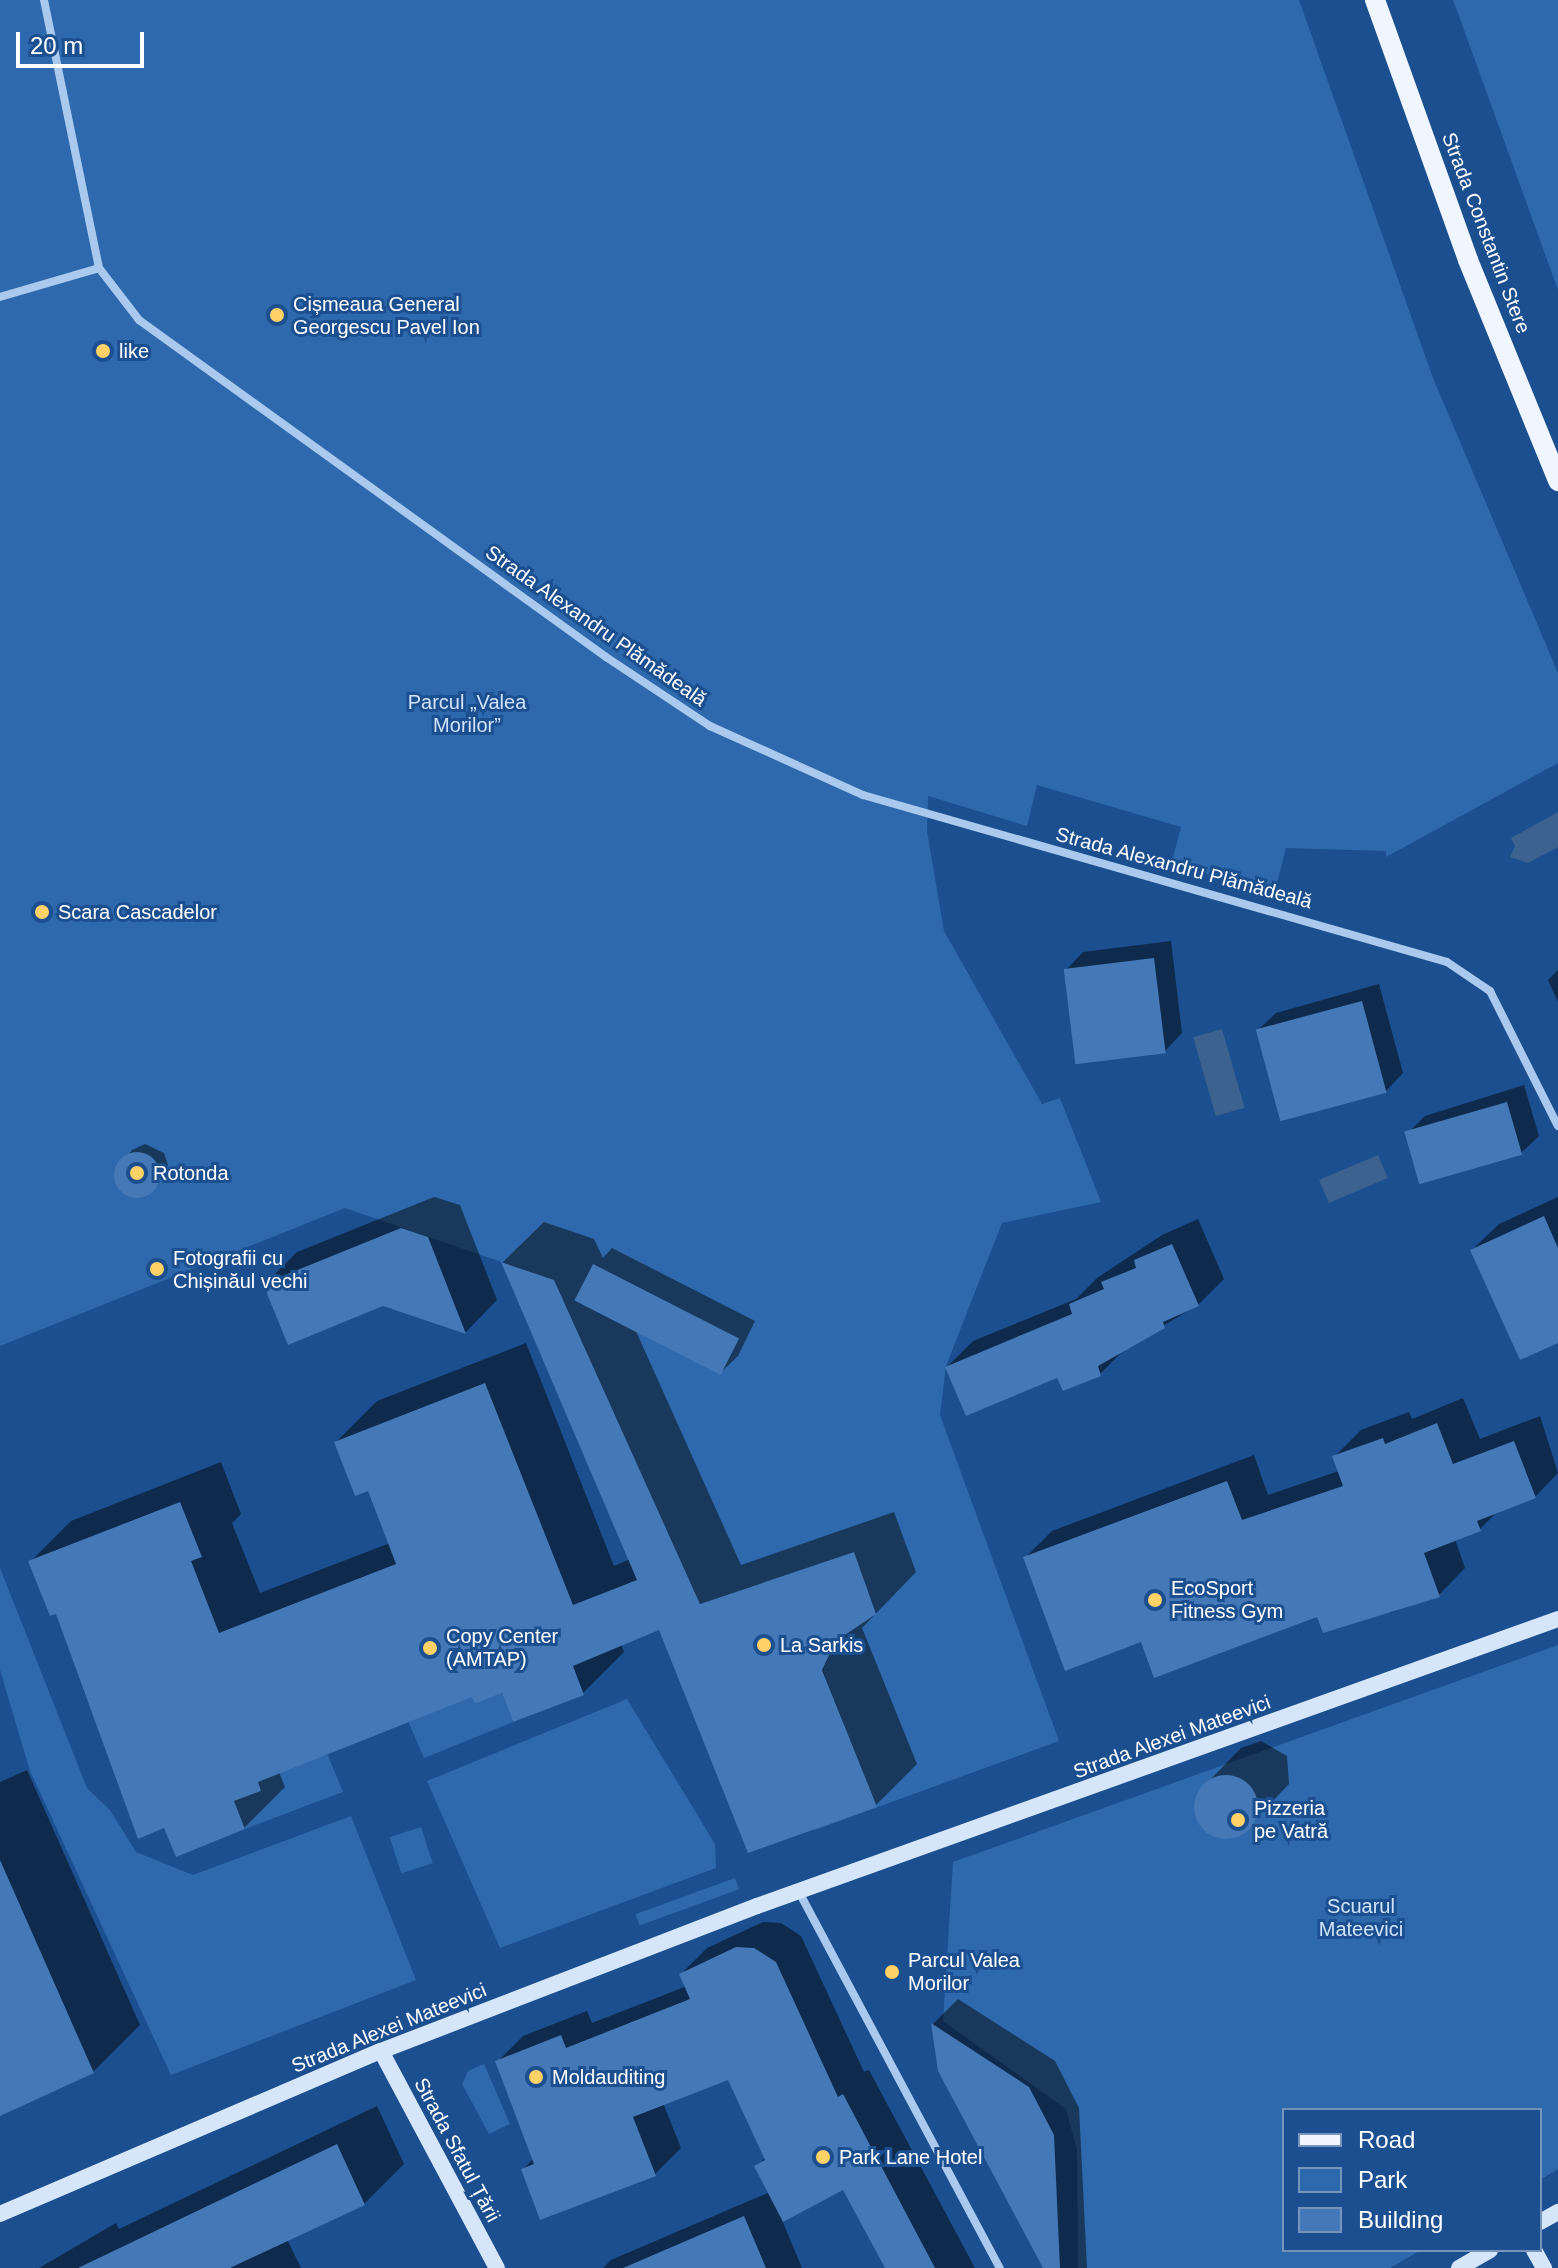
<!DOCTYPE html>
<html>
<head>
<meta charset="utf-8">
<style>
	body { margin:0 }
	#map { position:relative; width:1558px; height:2268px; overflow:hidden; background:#1b4f8f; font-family:Arial,sans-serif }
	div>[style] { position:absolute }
	.green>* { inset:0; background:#2e69ad; transform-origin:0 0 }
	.water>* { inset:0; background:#3c6290; transform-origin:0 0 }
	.shadow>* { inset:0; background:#0007 }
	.building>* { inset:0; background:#4478b7; transform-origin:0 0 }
	.round { border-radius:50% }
	.street>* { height:8px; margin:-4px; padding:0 4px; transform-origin:4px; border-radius:4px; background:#a9c9ee }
	.secondary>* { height:16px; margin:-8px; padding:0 8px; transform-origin:8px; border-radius:8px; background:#d6e6fa }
	.primary>* { height:20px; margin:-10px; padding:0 10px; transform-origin:10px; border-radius:10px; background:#f0f6ff }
	.dots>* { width:22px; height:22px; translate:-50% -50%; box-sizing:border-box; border:4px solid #1b4f8f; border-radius:50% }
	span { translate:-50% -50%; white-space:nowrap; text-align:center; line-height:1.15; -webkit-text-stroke:6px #1b4f8f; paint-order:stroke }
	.street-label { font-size:20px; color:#fff }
	.poi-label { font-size:20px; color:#fff }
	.left { translate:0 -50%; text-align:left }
	.park-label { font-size:20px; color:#cfe3fa }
	.legend { position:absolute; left:1282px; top:2108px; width:260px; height:144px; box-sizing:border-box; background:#1b4f8f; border:2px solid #7695bc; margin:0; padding:10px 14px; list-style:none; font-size:24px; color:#fff }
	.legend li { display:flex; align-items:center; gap:16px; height:40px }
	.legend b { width:40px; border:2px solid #7695bc }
	.scale { position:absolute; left:16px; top:32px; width:128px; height:36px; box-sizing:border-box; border:4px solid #fff; border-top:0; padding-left:10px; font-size:24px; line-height:28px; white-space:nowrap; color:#fff; -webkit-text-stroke:6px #1b4f8f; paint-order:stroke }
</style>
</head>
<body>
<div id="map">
	<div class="green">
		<i style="clip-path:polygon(0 0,1299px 0,1433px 378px,1558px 673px,1558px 763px,1386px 857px,1386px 851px,1286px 848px,1275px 891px,1171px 865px,1181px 827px,1037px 785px,1027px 826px,928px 796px,927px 831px,944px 931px,1042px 1104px,1060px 1098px,1101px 1202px,1002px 1223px,946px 1366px,940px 1415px,1059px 1741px,815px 1830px,786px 1747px,843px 1722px,823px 1670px,836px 1641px,854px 1552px,700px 1604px,553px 1280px,345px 1208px,0 1346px)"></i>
		<i style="clip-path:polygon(1453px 0,1558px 0,1558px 290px,1459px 16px)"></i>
		<i style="clip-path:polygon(0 1568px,87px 1788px,110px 1810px,136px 1852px,193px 1875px,351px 1816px,416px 1980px,171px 2075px,30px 1771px,0 1670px)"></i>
		<i style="clip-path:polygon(1558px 1645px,1558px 2169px,1540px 2180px,1540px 2110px,1284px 2110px,1284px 2250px,1421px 2250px,1390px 2268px,1078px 2268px,1077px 2150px,1066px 2109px,943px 2021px,953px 1862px)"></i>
		<i style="clip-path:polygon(502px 1693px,513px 1722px,424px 1758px,408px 1721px,472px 1696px,475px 1704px)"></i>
		<i style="clip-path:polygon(627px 1699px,715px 1844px,716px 1868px,500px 1948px,427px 1781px)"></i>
		<i style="clip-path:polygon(327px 1753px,343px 1792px,245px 1829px,234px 1801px,261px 1791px,257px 1780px)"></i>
		<i style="left:421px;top:1827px;width:38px;height:33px;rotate:72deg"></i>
		<i style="left:735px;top:1878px;width:12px;height:106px;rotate:70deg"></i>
		<i style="clip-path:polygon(484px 2064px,510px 2124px,489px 2134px,462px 2084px,468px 2071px)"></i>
	</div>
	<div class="water">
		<i style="clip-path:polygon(1558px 812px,1558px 847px,1528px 863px,1510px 857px,1515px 846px,1511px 838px)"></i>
		<i style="left:1222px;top:1029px;width:82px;height:30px;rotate:74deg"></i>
		<i style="left:1378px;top:1155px;width:25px;height:64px;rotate:67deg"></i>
	</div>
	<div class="shadow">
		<i style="clip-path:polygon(1171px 941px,1182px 1033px,1165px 1051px,1066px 970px,1083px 952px)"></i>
		<i style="clip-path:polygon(1558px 970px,1558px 1002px,1548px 980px)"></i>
		<i style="clip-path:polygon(1379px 984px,1403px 1073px,1386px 1091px,1258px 1030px,1276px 1013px)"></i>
		<i style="clip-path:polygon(1524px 1085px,1539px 1136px,1521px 1153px,1407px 1134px,1425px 1116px)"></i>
		<i style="clip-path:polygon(145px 1144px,164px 1153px,168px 1165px,149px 1192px,135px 1196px,123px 1190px,116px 1171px,132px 1150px)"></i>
		<i style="clip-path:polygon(434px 1197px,460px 1205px,497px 1300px,466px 1332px,383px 1304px,265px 1284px,297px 1252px)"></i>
		<i style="clip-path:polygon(1558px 1197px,1558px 1341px,1472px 1250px,1499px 1224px)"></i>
		<i style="clip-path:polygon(1198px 1219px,1224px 1279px,1198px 1305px,1126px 1348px,1100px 1374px,947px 1367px,973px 1341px,1076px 1299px,1097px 1278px,1162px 1235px)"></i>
		<i style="clip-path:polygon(544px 1222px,594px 1239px,603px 1258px,612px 1248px,755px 1321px,738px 1356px,720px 1373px,635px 1329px,741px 1565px,894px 1512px,916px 1572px,862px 1628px,917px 1764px,876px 1805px,660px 1628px,621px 1644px,624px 1652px,583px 1693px,514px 1720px,503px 1691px,473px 1695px,279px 1772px,285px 1787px,244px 1828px,57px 1611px,30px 1562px,71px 1521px,221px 1462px,241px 1514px,232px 1523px,260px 1593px,390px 1543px,369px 1488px,336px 1442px,377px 1401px,526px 1343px,614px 1566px,630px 1559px,503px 1262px)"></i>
		<i style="clip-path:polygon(1463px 1398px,1480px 1439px,1540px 1416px,1558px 1473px,1535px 1497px,1498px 1511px,1480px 1529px,1455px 1539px,1465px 1568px,1439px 1595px,1390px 1613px,1389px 1608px,1319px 1614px,1142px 1640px,1026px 1557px,1052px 1531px,1254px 1455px,1268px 1495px,1339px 1471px,1334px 1457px,1361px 1430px,1409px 1412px,1412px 1419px)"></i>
		<i style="clip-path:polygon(1261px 1741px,1287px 1756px,1289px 1784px,1242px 1833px,1214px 1834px,1200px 1822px,1196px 1801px,1207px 1783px,1241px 1748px)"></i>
		<i style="clip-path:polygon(27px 1770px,140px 2025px,93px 2072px,0 2113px,0 1782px)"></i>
		<i style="clip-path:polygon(763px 1922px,781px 1923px,801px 1936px,864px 2072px,869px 2070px,975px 2268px,887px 2268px,844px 2187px,782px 2220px,802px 2268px,603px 2268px,611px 2260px,770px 2192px,757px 2166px,766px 2157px,729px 2077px,663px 2103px,681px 2148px,655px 2174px,523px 2169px,534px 2158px,497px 2062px,523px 2036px,587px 2011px,592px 2023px,687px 1986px,681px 1974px,707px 1948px)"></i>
		<i style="clip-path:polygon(958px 1999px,1055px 2061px,1079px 2108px,1087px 2268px,1045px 2268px,940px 2071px,933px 2024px)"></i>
		<i style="clip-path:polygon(377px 2106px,404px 2164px,364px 2204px,287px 2239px,301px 2268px,39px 2268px,116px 2223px,119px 2229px)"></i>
	</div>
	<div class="building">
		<i style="left:1154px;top:958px;width:96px;height:91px;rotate:83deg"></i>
		<i style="left:1362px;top:1001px;width:95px;height:110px;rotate:75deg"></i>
		<i style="left:1507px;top:1102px;width:55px;height:107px;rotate:74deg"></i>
		<i class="round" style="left:114px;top:1152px;width:46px;height:46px"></i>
		<i style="clip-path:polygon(1544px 1216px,1558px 1248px,1558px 1343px,1520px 1360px,1470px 1250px)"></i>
		<i style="clip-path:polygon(401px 1228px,428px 1237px,466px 1334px,383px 1306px,288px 1345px,263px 1284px)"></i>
		<i style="clip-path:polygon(1172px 1244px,1199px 1306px,1163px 1322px,1165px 1328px,1098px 1366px,1101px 1376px,1063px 1391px,1057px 1378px,966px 1416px,945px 1367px,1072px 1314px,1069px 1304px,1104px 1289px,1101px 1282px,1136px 1268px,1134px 1260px)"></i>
		<i style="clip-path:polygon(501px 1262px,554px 1280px,700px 1604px,854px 1552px,876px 1614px,836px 1641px,822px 1670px,877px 1807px,748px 1853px,659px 1630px,573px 1666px,584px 1695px,513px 1722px,502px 1693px,475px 1704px,472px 1697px,258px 1782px,261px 1791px,234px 1801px,245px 1829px,176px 1857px,164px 1828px,138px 1839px,56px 1614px,50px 1616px,28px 1561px,180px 1502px,202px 1557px,191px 1561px,219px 1633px,396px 1564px,368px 1491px,355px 1496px,334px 1442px,485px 1383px,573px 1605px,637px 1580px)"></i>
		<i style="left:593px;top:1264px;width:164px;height:41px;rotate:27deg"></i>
		<i style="clip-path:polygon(1437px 1423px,1453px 1464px,1514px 1441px,1536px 1498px,1477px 1521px,1481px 1531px,1424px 1553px,1440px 1597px,1323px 1633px,1317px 1617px,1154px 1678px,1141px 1642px,1065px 1671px,1023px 1557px,1227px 1481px,1242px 1520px,1343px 1486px,1332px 1456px,1383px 1438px,1385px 1444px)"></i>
		<i class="round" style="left:1194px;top:1775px;width:64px;height:64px"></i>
		<i style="clip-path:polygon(0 1860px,94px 2073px,0 2116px)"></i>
		<i style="clip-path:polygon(736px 1947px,754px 1948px,776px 1962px,838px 2097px,843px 2094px,935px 2268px,885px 2268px,843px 2190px,783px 2222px,754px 2166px,765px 2160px,728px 2080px,633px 2117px,656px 2176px,540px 2220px,521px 2169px,534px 2164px,495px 2061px,561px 2035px,566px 2048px,690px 1999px,679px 1974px)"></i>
		<i style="clip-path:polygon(931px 2023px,1029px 2087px,1054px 2135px,1060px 2268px,1043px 2268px,938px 2071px)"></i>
		<i style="clip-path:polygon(337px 2144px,365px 2205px,230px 2268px,78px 2268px)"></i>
		<i style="clip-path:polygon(744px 2216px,766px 2268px,623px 2268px)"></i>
	</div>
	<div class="street">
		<i style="left:44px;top:0;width:274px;rotate:78.4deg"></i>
		<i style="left:99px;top:268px;width:66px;rotate:52.4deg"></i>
		<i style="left:139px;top:320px;width:576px;rotate:35.82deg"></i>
		<i style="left:606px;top:657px;width:125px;rotate:33.6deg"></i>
		<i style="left:710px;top:726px;width:168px;rotate:24.3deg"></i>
		<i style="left:863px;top:795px;width:607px;rotate:15.96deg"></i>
		<i style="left:1447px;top:962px;width:52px;rotate:34deg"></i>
		<i style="left:1490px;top:991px;width:151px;rotate:63.3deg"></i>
		<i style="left:0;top:297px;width:103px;rotate:-16.3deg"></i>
		<i style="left:799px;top:1892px;width:426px;rotate:61.9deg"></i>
	</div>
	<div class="secondary">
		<i style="left:381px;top:2051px;width:246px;rotate:61.9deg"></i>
		<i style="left:0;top:2214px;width:414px;rotate:-23.2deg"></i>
		<i style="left:381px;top:2051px;width:403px;rotate:-21.1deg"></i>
		<i style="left:757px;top:1906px;width:851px;rotate:-19.71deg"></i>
		<i style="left:1540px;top:2222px;width:21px;rotate:-29deg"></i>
		<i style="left:1534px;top:2250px;width:21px;rotate:61deg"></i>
		<i style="left:1459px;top:2268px;width:36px;rotate:-30deg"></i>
	</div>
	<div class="primary">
		<i style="left:1375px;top:0;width:276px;rotate:70.3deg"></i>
		<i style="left:1468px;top:260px;width:239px;rotate:67.8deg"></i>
	</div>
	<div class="dots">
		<i style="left:277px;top:315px;background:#ffd166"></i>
		<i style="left:103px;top:351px;background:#ffd166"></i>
		<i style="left:42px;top:912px;background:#ffd166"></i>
		<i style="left:137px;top:1173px;background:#ffd166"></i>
		<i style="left:157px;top:1269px;background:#ffd166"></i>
		<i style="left:1155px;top:1600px;background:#ffd166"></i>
		<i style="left:764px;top:1645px;background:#ffd166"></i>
		<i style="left:430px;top:1648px;background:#ffd166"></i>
		<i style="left:1238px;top:1820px;background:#ffd166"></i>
		<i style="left:892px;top:1972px;background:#ffd166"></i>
		<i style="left:536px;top:2077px;background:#ffd166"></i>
		<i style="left:823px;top:2157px;background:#ffd166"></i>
	</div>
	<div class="street-label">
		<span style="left:1486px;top:233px;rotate:69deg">Strada Constantin Stere</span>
		<span style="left:596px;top:626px;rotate:35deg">Strada Alexandru Plămădeală</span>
		<span style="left:1184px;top:868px;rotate:15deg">Strada Alexandru Plămădeală</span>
		<span style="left:1172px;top:1737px;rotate:-20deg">Strada Alexei Mateevici</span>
		<span style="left:389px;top:2028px;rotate:-22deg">Strada Alexei Mateevici</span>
		<span style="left:457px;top:2150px;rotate:62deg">Strada Sfatul Țării</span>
	</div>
	<div class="poi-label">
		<span class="left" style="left:293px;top:316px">Cișmeaua General<br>Georgescu Pavel Ion</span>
		<span class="left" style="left:119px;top:351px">like</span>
		<span class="left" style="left:58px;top:912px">Scara Cascadelor</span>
		<span class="left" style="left:153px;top:1173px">Rotonda</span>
		<span class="left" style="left:173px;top:1270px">Fotografii cu<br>Chișinăul vechi</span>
		<span class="left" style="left:1171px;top:1600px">EcoSport<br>Fitness Gym</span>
		<span class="left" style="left:446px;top:1648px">Copy Center<br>(AMTAP)</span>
		<span class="left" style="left:780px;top:1645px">La Sarkis</span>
		<span class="left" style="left:1254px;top:1820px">Pizzeria<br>pe Vatră</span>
		<span class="left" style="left:908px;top:1972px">Parcul Valea<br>Morilor</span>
		<span class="left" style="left:552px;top:2077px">Moldauditing</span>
		<span class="left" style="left:839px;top:2157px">Park Lane Hotel</span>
	</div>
	<div class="park-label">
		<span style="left:467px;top:714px">Parcul „Valea<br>Morilor”</span>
		<span style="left:1361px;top:1918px">Scuarul<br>Mateevici</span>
	</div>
	<ul class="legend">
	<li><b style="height:10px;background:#f0f6ff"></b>Road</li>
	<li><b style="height:22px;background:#2e69ad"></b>Park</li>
	<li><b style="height:22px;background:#4478b7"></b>Building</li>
	</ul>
	<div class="scale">20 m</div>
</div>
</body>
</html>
